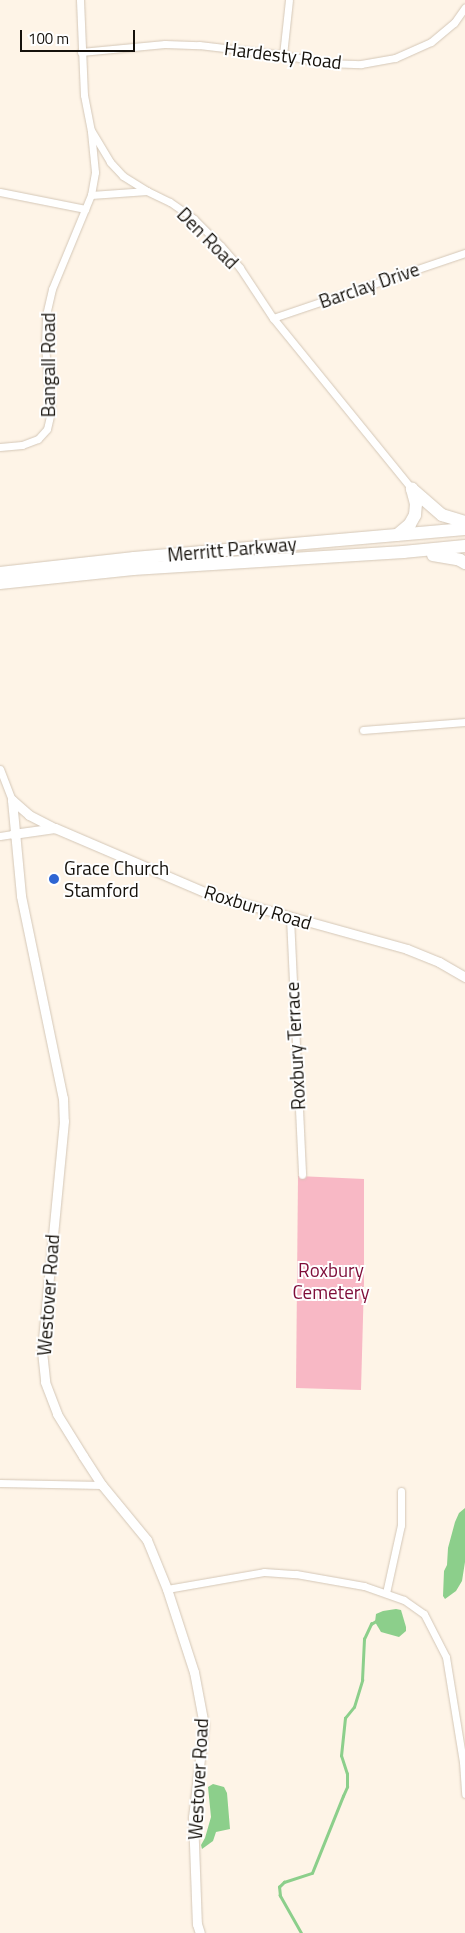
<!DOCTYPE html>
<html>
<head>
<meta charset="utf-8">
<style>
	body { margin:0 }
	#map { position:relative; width:465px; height:1933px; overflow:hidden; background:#fef4e7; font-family:"Titillium Web",sans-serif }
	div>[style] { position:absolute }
	.green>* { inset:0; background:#f8b8c5 }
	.water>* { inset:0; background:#8ccf8b }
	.stream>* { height:2.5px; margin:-1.25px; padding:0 1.25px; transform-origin:1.25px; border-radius:1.25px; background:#8ccf8b }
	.roads { filter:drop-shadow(0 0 1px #d4c7b7) drop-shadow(0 0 1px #d4c7b7) }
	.minor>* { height:7px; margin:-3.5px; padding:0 3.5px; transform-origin:3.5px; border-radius:3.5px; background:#fff }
	.tertiary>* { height:9px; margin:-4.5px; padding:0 4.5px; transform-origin:4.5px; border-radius:4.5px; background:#fff }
	.motorway>* { height:12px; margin:-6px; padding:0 6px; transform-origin:6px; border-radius:6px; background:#fff }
	.dots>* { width:14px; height:14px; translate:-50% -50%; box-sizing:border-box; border:2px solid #fff; border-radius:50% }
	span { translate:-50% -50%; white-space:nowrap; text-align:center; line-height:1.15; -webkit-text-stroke:4px #fff; paint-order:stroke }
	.street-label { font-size:19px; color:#15110b }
	.poi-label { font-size:19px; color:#15110b }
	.left { translate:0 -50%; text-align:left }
	.park-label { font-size:19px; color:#7e0d39 }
	.scale { position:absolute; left:20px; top:30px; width:115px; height:22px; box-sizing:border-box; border:2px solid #15110b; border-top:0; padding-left:6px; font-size:15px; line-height:18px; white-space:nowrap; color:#15110b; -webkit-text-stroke:4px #fff; paint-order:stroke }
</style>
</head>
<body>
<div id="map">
	<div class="green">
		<i style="clip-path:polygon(298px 1176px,364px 1179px,364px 1282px,361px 1390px,296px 1388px)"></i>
	</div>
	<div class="water">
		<i style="clip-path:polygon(465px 1508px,465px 1562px,462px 1581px,456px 1591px,445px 1599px,443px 1596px,444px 1571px,447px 1565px,448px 1548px,455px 1522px,459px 1513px)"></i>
		<i style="clip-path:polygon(396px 1609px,401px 1610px,406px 1627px,406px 1631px,399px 1637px,381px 1632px,375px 1622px,376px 1614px,383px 1611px)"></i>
		<i style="clip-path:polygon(213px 1784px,224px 1787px,227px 1793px,230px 1829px,216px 1832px,213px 1841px,202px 1849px,201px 1845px,205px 1838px,211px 1817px,208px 1787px)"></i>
	</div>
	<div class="stream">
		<i style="left:301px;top:1933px;width:43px;rotate:-119.6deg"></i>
		<i style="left:280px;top:1896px;width:9px;rotate:-96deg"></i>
		<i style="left:279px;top:1887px;width:7px;rotate:-45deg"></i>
		<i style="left:284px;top:1882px;width:29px;rotate:-18deg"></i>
		<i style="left:312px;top:1873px;width:83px;rotate:-68.1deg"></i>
		<i style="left:343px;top:1796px;width:10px;rotate:-66deg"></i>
		<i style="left:347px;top:1787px;width:13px;rotate:-90deg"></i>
		<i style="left:347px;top:1774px;width:19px;rotate:-108deg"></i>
		<i style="left:341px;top:1756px;width:38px;rotate:-84deg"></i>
		<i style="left:345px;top:1718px;width:14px;rotate:-51deg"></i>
		<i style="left:354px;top:1707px;width:28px;rotate:-73deg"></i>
		<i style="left:362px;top:1680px;width:41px;rotate:-87.2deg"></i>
		<i style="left:364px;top:1639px;width:17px;rotate:-65deg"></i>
		<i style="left:371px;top:1624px;width:6px;rotate:-31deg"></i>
	</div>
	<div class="roads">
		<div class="minor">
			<i style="left:80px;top:0;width:95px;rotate:87.6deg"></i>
			<i style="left:84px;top:95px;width:36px;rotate:79deg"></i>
			<i style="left:91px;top:130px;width:37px;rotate:59deg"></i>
			<i style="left:110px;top:162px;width:19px;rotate:47deg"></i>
			<i style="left:123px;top:176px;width:28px;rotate:32deg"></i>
			<i style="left:147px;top:191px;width:25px;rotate:26deg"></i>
			<i style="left:170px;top:202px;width:29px;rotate:35deg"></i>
			<i style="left:194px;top:219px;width:38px;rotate:45deg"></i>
			<i style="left:221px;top:246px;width:29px;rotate:49deg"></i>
			<i style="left:240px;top:268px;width:60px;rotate:56.6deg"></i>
			<i style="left:273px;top:318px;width:220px;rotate:50.9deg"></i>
			<i style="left:81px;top:52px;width:84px;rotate:-5.4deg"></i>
			<i style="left:165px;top:44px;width:34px;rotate:2deg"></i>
			<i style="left:199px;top:45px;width:85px;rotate:6.8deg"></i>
			<i style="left:283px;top:55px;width:44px;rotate:10.5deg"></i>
			<i style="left:326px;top:63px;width:35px;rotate:2deg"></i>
			<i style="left:361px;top:64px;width:35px;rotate:-10deg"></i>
			<i style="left:395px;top:58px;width:39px;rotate:-24deg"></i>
			<i style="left:431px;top:42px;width:30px;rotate:-40deg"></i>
			<i style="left:454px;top:23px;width:19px;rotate:-55deg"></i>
			<i style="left:283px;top:55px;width:55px;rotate:-83.8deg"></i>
			<i style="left:0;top:192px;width:87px;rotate:11.3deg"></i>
			<i style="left:91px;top:195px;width:56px;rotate:-4.1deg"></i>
			<i style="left:273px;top:318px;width:203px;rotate:-18.7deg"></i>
			<i style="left:0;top:447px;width:22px;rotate:-5deg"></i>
			<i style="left:22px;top:445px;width:17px;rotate:-21deg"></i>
			<i style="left:38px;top:439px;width:13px;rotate:-48deg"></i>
			<i style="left:47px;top:429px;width:17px;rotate:-77deg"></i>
			<i style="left:51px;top:412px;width:66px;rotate:-95.2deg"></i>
			<i style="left:45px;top:346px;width:31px;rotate:-88deg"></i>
			<i style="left:46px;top:315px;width:27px;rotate:-77deg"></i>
			<i style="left:52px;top:289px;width:102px;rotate:-67.5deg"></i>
			<i style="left:91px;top:195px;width:23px;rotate:-80deg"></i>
			<i style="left:95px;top:172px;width:40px;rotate:-95.7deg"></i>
			<i style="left:363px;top:730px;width:102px;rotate:-4.5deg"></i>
			<i style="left:0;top:769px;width:33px;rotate:69deg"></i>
			<i style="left:0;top:836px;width:13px;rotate:-9deg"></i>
			<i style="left:290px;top:918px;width:257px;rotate:87.3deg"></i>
			<i style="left:0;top:1483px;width:102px;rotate:1.1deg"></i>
			<i style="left:167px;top:1589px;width:98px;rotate:-9.9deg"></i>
			<i style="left:264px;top:1572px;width:32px;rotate:4deg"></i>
			<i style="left:296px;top:1574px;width:69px;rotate:10deg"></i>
			<i style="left:364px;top:1586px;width:42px;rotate:19.3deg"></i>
			<i style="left:404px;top:1600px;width:24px;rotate:35deg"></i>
			<i style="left:424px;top:1614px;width:48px;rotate:62.9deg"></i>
			<i style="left:446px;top:1657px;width:106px;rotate:80.8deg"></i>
			<i style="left:463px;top:1762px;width:32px;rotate:86deg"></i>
			<i style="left:386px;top:1593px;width:70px;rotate:-77.6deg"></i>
			<i style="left:401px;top:1525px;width:34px;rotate:-90deg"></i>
		</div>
		<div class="tertiary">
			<i style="left:12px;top:800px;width:96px;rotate:84.6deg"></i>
			<i style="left:21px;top:896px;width:206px;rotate:78.3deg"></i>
			<i style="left:63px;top:1098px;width:23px;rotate:88deg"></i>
			<i style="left:64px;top:1121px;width:231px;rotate:95.5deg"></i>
			<i style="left:42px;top:1351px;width:31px;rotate:84deg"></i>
			<i style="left:45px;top:1382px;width:34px;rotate:69deg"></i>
			<i style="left:57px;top:1414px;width:49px;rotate:58.2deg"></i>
			<i style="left:83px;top:1456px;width:35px;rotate:57deg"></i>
			<i style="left:102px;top:1485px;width:71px;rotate:50.7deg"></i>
			<i style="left:147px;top:1540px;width:53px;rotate:67.8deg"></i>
			<i style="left:167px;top:1589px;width:87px;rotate:72deg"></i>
			<i style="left:194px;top:1672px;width:54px;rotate:79.3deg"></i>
			<i style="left:204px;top:1725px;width:93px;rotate:96.8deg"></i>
			<i style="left:193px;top:1817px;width:107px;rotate:87.9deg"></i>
			<i style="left:197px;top:1924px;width:9px;rotate:72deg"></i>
			<i style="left:12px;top:800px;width:23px;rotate:41deg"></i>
			<i style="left:29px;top:815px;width:29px;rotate:27deg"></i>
			<i style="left:55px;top:828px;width:168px;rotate:23.2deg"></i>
			<i style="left:209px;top:894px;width:205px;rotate:15.5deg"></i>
			<i style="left:407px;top:949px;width:35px;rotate:22deg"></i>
			<i style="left:439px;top:962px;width:30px;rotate:30deg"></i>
			<i style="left:13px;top:834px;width:42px;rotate:-8.1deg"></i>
		</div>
		<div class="motorway">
			<i style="left:412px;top:489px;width:40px;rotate:41deg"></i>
			<i style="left:442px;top:515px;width:24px;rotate:17deg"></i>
			<i style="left:397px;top:535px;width:17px;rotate:-40deg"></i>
			<i style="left:410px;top:524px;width:10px;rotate:-61deg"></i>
			<i style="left:415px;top:515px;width:11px;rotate:-85deg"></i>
			<i style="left:416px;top:504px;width:16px;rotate:-105deg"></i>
			<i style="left:433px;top:555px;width:27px;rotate:10deg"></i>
			<i style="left:460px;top:560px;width:6px;rotate:31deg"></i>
			<i style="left:0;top:573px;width:135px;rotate:-6.4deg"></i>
			<i style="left:134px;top:558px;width:332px;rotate:-5deg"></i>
			<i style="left:0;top:583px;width:134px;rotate:-6deg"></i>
			<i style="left:133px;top:569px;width:271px;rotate:-3.6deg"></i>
			<i style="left:403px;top:552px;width:62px;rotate:-5.5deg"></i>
		</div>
	</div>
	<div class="dots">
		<i style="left:54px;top:879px;background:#2e65d3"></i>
	</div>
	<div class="street-label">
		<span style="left:283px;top:55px;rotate:7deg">Hardesty Road</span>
		<span style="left:208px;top:238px;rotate:45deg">Den Road</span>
		<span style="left:369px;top:285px;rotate:-19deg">Barclay Drive</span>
		<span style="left:48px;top:365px;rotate:-90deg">Bangall Road</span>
		<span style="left:232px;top:549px;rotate:-5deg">Merritt Parkway</span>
		<span style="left:258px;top:907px;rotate:17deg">Roxbury Road</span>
		<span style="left:295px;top:1046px;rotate:-93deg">Roxbury Terrace</span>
		<span style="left:48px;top:1295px;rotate:-86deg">Westover Road</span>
		<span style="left:198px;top:1779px;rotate:-87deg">Westover Road</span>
	</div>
	<div class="poi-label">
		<span class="left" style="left:64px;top:879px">Grace Church<br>Stamford</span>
	</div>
	<div class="park-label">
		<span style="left:331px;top:1281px">Roxbury<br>Cemetery</span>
	</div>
	<div class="scale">100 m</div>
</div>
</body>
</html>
